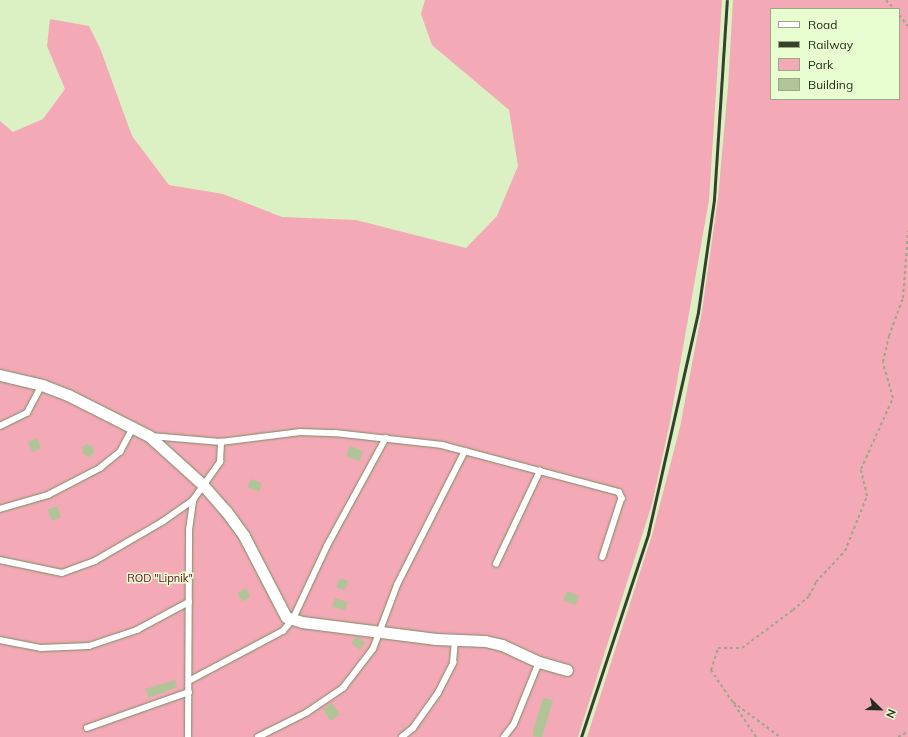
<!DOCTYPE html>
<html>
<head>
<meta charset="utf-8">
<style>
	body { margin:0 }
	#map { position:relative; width:908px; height:737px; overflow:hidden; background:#dcf1c3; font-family:Mulish,sans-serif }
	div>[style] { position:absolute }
	.green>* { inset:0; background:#f3a9b6 }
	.building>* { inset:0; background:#b1c498; transform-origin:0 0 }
	.path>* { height:2px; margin-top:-1px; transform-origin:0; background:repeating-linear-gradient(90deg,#99a985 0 3px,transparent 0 6px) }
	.roads { filter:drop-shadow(0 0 1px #7a8c63) drop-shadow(0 0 1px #7a8c63) }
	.service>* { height:5.5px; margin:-2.75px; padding:0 2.75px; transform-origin:2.75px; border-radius:2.75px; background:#fff }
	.minor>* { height:11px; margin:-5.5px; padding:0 5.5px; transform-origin:5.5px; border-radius:5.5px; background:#fff }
	.rail>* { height:3px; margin:-1.5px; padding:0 1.5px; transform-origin:1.5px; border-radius:1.5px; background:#37402c }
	span { translate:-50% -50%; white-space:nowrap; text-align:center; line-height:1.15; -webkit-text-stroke:3px #e9fed0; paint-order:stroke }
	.park-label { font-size:11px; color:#5f0727 }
	.legend { position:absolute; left:770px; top:8px; width:130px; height:92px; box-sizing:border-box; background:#e9fed0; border:1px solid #9aaa88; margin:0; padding:5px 7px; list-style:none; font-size:12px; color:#242c1b }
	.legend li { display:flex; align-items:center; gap:8px; height:20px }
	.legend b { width:20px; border:1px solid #9aaa88 }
	.north { position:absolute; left:860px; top:689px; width:40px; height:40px; -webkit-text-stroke:3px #e9fed0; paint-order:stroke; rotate:113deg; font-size:11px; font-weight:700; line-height:16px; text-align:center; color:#242c1b }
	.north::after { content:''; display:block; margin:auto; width:14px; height:18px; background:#242c1b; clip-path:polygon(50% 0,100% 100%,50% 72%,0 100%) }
</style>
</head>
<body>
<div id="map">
	<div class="green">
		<i style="clip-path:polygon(425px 0,722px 0,709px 200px,669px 427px,652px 504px,578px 737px,0 737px,0 121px,13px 132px,43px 119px,65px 89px,47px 46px,50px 19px,89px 26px,100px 48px,132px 136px,169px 185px,223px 194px,282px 217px,356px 220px,466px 248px,497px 216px,518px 166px,509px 110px,432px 45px,421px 14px)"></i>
		<i style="clip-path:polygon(evenodd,733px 0,908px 0,908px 737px,587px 737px,652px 535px,680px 427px,702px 311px,718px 198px,728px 87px,733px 0,771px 9px,899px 9px,899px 99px,771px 99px,771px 9px)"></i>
	</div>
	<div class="building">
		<i style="left:37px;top:438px;width:11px;height:10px;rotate:68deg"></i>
		<i style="clip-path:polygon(86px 444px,93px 447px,94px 453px,90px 457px,83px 454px,82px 448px)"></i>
		<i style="left:350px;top:446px;width:14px;height:11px;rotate:21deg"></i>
		<i style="clip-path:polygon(251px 479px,262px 483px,259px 492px,247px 487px)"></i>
		<i style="left:57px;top:506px;width:12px;height:10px;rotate:70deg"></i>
		<i style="left:340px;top:578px;width:9px;height:10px;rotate:21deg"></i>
		<i style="left:246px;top:588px;width:10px;height:10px;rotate:61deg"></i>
		<i style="left:567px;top:591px;width:13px;height:10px;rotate:23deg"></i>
		<i style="left:335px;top:598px;width:13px;height:9px;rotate:18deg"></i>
		<i style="left:356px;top:636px;width:11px;height:9px;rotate:34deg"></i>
		<i style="clip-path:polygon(175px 680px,177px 687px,149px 698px,145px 689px)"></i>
		<i style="clip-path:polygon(543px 698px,553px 700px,542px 737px,538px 737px,533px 736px,533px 731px)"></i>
		<i style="left:332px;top:703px;width:14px;height:11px;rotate:56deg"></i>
	</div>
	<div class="path">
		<i style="left:886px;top:0;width:12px;rotate:48deg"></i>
		<i style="left:899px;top:15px;width:14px;rotate:51deg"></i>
		<i style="left:733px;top:702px;width:59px;rotate:36.7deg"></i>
		<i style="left:756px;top:737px;width:81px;rotate:-123.9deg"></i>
		<i style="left:711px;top:670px;width:23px;rotate:-72deg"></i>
		<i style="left:718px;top:648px;width:24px"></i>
		<i style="left:742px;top:648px;width:64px;rotate:-36.7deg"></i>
		<i style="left:793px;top:610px;width:21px;rotate:-41deg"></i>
		<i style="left:809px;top:596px;width:16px;rotate:-63deg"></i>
		<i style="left:816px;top:582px;width:42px;rotate:-46.9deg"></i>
		<i style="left:845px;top:551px;width:59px;rotate:-68.2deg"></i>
		<i style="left:867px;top:496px;width:28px;rotate:-103deg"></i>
		<i style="left:861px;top:469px;width:78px;rotate:-65.7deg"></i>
		<i style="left:893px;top:398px;width:37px;rotate:-106deg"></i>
		<i style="left:883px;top:362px;width:27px;rotate:-77deg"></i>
		<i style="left:889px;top:336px;width:40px;rotate:-69.8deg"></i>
		<i style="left:903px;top:298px;width:67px;rotate:-85.7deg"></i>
		<i style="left:898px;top:737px;width:11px;rotate:-27deg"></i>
	</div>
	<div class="roads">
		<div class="service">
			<i style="left:0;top:426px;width:30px;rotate:-26deg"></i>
			<i style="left:27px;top:413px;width:32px;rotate:-62deg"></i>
			<i style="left:151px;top:436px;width:70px;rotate:4.9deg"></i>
			<i style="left:221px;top:442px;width:80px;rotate:-7.2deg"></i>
			<i style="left:300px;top:432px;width:35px;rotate:2deg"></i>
			<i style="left:335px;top:433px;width:108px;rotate:6.4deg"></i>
			<i style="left:442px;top:445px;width:183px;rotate:14.9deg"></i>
			<i style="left:619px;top:492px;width:7px;rotate:63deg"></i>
			<i style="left:622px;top:498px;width:62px;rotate:107.9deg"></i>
			<i style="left:0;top:509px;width:50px;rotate:-16.3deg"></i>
			<i style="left:48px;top:495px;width:59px;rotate:-27.4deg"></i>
			<i style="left:100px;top:468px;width:26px;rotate:-39deg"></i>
			<i style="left:120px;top:452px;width:26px;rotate:-62deg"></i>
			<i style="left:0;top:560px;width:63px;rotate:11.8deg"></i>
			<i style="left:62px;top:573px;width:35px;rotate:-20deg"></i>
			<i style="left:95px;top:561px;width:78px;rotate:-30.2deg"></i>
			<i style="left:162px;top:522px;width:38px;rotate:-35deg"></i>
			<i style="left:193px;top:500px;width:47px;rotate:-54.6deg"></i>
			<i style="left:220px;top:462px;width:20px;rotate:-87deg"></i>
			<i style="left:496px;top:564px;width:103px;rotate:-64.7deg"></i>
			<i style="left:0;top:640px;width:42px;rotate:11deg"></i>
			<i style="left:41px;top:648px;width:48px;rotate:-2.4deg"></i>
			<i style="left:89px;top:646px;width:51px;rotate:-18.4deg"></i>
			<i style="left:137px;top:630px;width:59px;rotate:-28.3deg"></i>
			<i style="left:189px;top:681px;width:106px;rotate:-28deg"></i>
			<i style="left:283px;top:631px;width:16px;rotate:-50deg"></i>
			<i style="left:293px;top:619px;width:81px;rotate:-65deg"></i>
			<i style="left:327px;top:546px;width:123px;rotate:-61.4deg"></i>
			<i style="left:87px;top:728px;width:108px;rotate:-19.4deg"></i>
			<i style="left:188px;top:737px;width:207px;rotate:-89.7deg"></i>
			<i style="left:189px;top:530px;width:30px;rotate:-82deg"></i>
			<i style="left:258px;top:737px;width:54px;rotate:-26.6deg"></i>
			<i style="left:306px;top:713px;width:45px;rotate:-34deg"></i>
			<i style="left:343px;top:688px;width:49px;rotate:-52.4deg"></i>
			<i style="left:373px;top:649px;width:68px;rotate:-69.4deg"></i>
			<i style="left:397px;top:585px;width:150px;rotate:-63.1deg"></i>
			<i style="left:402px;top:737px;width:14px;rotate:-39deg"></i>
			<i style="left:413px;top:728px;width:43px;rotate:-54.5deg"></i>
			<i style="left:438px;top:693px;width:34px;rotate:-63deg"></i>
			<i style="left:453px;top:663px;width:23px;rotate:-85deg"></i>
			<i style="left:504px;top:737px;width:16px;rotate:-52deg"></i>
			<i style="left:514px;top:724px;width:67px;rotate:-68deg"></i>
		</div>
		<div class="minor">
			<i style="left:0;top:375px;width:43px;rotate:13.4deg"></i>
			<i style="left:42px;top:385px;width:28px;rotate:21deg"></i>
			<i style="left:68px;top:395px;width:91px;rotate:26.8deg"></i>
			<i style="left:149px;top:436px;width:73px;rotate:42.2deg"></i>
			<i style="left:203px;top:485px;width:35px;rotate:49deg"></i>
			<i style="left:226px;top:511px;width:31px;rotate:54deg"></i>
			<i style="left:244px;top:536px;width:91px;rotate:62.6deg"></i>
			<i style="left:286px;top:617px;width:17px;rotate:17deg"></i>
			<i style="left:302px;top:622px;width:135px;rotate:7.2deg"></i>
			<i style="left:436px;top:639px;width:49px;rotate:2.3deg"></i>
			<i style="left:485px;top:641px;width:17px;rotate:13deg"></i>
			<i style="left:502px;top:645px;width:41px;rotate:24.7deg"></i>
			<i style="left:539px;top:662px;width:29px;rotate:16deg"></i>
		</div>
	</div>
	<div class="rail">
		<i style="left:581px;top:737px;width:214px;rotate:-71.7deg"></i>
		<i style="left:648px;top:534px;width:228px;rotate:-77.3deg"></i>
		<i style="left:698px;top:312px;width:114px;rotate:-81.9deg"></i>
		<i style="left:714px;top:199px;width:199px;rotate:-86.3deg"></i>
	</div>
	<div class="park-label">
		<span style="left:160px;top:578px">ROD "Lipnik"</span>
	</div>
	<ul class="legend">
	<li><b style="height:5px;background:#fff"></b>Road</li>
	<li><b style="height:5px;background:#37402c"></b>Railway</li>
	<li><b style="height:11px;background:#f3a9b6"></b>Park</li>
	<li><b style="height:11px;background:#b1c498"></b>Building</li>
	</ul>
	<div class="north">N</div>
</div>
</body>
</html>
